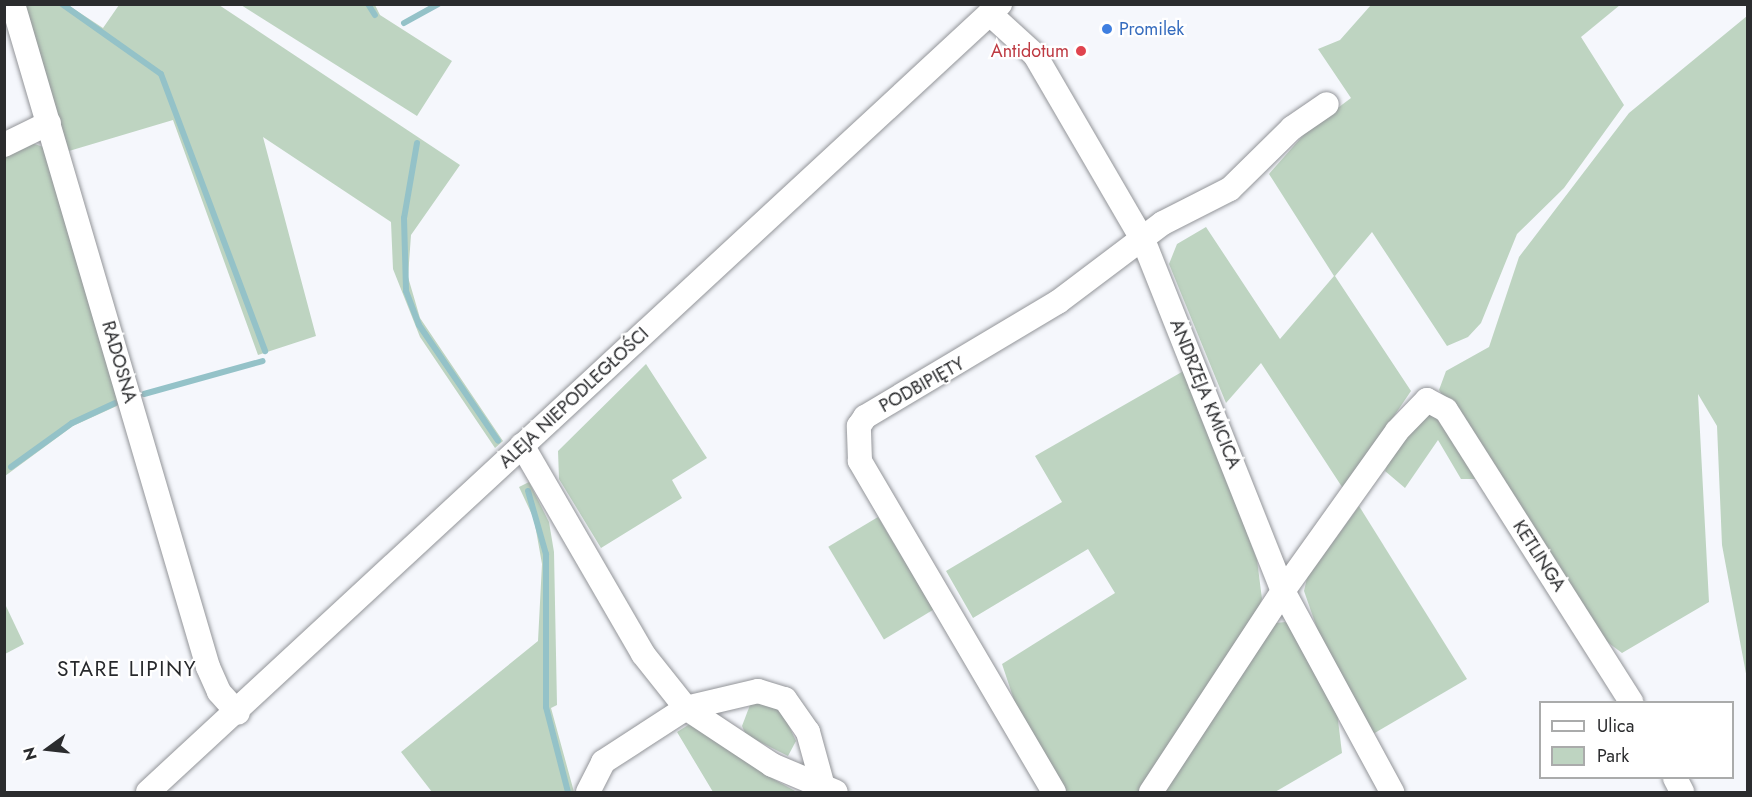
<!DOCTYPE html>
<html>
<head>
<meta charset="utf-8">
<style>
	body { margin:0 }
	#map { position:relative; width:1752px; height:797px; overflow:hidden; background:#f5f7fc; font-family:Jost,sans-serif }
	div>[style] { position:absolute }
	.green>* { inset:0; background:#bed4c1; transform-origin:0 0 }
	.stream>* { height:6px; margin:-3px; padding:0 3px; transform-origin:3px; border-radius:3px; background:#94c2c8 }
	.roads { filter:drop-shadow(0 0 2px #939599) drop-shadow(0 0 2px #939599) }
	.minor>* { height:24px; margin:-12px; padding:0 12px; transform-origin:12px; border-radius:12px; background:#fff }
	.dots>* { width:16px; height:16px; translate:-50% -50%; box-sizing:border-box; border:3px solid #fff; border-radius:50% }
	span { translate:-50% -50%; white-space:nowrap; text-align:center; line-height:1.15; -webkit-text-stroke:4.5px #fff; paint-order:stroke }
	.shop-label { font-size:18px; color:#366cbe }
	.left { translate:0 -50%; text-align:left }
	.health-label { font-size:18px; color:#be3a42 }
	.right { translate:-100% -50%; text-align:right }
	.street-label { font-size:18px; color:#2b2c2e }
	.quarter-label { font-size:21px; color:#27292c; letter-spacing:1.5px }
	.frame { position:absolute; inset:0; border:6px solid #2b2c2e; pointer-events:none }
	.legend { position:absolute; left:1539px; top:701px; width:195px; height:78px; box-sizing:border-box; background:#fff; border:2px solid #aaabab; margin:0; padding:8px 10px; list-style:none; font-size:18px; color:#2b2c2e }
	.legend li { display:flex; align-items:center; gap:12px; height:30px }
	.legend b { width:30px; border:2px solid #aaabab }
	.north { position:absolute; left:18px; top:719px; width:60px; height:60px; -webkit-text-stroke:4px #fff; paint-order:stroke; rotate:255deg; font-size:16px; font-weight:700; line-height:24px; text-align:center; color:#2b2c2e }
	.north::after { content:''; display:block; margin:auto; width:21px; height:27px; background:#2b2c2e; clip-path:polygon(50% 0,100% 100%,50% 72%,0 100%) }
</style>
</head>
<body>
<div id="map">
	<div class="green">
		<i style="clip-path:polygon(22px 5px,68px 5px,103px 28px,119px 5px,219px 5px,460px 165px,411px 235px,408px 277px,420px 318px,503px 441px,495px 448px,420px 337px,393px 269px,391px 222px,263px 137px,316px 336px,258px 355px,173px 120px,69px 151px)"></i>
		<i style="clip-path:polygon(241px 5px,375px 5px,380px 15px,452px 61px,417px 116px)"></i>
		<i style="clip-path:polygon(1371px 5px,1620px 5px,1581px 37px,1624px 105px,1564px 188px,1517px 234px,1481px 323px,1468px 337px,1447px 346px,1372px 232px,1335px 276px,1411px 391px,1344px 490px,1261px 363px,1226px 403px,1169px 264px,1177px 244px,1206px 227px,1280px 339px,1334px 276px,1269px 174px,1307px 131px,1351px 98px,1318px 49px,1340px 40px)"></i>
		<i style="clip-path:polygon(1747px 16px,1747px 679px,1722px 545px,1717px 426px,1698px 394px,1709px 602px,1622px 653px,1602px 638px,1439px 390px,1446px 371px,1489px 347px,1519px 257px,1629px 113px)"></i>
		<i style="clip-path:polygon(32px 143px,46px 148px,119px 405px,73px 426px,5px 476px,5px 153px)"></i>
		<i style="clip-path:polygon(646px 364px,707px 458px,672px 480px,682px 498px,601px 548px,559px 479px,558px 451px)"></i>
		<i style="clip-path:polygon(1187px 369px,1257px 560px,1262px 599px,1250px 629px,1139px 792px,1059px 792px,1018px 712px,1002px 664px,1115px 593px,1088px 549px,973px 618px,946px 571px,1062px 502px,1035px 456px)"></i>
		<i style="clip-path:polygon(1428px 413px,1439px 417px,1483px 479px,1461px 479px,1438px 440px,1405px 488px,1385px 471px,1393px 449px)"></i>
		<i style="clip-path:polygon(529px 482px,549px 522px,554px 552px,557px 705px,551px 708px,574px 792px,432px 792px,401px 752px,538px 641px,542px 564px,534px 519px,519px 487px)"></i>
		<i style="clip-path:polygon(1359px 506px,1467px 679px,1373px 734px,1319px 634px,1304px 591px,1307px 578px)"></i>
		<i style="left:878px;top:517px;width:108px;height:58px;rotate:59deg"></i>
		<i style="clip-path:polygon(5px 604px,24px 644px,5px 654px,4px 654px)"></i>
		<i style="clip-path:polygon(1285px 622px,1292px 625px,1337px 712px,1342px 753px,1275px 792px,1159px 792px,1276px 623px)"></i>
		<i style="clip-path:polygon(767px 700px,784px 715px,796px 741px,788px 756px,746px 735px,742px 726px,750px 705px)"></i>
		<i style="clip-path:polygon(693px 722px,766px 775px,797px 792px,713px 792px,677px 732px)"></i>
	</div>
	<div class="stream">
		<i style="left:62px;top:4px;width:121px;rotate:35.3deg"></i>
		<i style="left:161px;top:74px;width:296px;rotate:69.4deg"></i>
		<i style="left:368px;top:4px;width:13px;rotate:58deg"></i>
		<i style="left:404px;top:23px;width:39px;rotate:-29deg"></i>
		<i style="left:417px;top:143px;width:76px;rotate:99.8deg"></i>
		<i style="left:404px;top:218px;width:73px;rotate:88.4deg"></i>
		<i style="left:406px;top:291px;width:36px;rotate:69deg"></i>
		<i style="left:419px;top:325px;width:140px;rotate:55.7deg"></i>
		<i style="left:144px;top:394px;width:123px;rotate:-15.5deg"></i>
		<i style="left:11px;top:467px;width:75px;rotate:-35.8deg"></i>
		<i style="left:72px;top:423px;width:47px;rotate:-24.9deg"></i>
		<i style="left:528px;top:491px;width:66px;rotate:74.1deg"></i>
		<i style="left:546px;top:554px;width:153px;rotate:90deg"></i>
		<i style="left:546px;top:707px;width:88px;rotate:75.5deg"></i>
	</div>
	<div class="roads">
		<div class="minor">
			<i style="left:13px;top:4px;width:691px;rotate:73.61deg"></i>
			<i style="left:208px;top:667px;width:27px;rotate:66deg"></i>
			<i style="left:219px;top:692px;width:28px;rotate:48deg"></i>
			<i style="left:990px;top:14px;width:61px;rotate:42.3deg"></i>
			<i style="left:1035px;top:55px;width:216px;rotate:59.8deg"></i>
			<i style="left:1144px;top:242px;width:376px;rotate:68.3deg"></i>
			<i style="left:1283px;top:591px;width:229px;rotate:61.5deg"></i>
			<i style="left:4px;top:145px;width:50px;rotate:-26.1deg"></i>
			<i style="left:522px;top:445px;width:241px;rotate:59.9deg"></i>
			<i style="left:643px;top:654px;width:69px;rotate:51.5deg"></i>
			<i style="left:686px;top:708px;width:103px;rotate:33.5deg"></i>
			<i style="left:772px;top:765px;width:69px;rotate:22.9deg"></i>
			<i style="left:1675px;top:778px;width:16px;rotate:63deg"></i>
			<i style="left:148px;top:792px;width:1161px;rotate:-42.77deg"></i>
			<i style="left:588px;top:792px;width:34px;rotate:-63deg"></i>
			<i style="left:603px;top:762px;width:99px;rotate:-33deg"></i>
			<i style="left:686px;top:708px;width:74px;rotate:-13.3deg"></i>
			<i style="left:758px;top:691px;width:28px;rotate:17deg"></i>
			<i style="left:785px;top:699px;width:40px;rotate:55.1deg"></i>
			<i style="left:808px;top:732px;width:53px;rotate:74.6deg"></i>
			<i style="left:1054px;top:792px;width:384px;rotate:-120.4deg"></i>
			<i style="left:860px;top:461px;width:35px;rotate:-92deg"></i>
			<i style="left:859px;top:426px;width:11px;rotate:-56deg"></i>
			<i style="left:865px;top:417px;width:225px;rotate:-30.8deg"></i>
			<i style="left:1058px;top:302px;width:131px;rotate:-37deg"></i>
			<i style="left:1163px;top:223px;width:75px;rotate:-26.9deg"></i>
			<i style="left:1230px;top:189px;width:87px;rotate:-44.5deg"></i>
			<i style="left:1292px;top:128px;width:42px;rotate:-34.4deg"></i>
			<i style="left:1151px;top:792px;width:240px;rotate:-56.7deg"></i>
			<i style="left:1283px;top:591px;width:196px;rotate:-54.5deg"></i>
			<i style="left:1397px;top:431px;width:43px;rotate:-45.9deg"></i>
			<i style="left:1427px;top:400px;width:21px;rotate:28deg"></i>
			<i style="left:1446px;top:410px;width:346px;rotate:57.6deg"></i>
		</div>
	</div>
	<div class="dots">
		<i style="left:1107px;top:29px;background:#3f7fe0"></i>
		<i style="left:1081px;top:51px;background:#e0444e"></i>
	</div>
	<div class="shop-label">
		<span class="left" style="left:1119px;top:29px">Promilek</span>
	</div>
	<div class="health-label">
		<span class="right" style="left:1069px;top:51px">Antidotum</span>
	</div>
	<div class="street-label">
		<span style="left:119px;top:362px;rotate:74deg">RADOSNA</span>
		<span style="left:922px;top:385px;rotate:-29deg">PODBIPIĘTY</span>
		<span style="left:1205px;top:394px;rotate:68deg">ANDRZEJA KMICICA</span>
		<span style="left:574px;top:398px;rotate:-43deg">ALEJA NIEPODLEGŁOŚCI</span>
		<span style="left:1539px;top:556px;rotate:57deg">KETLINGA</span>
	</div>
	<div class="quarter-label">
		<span style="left:127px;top:669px">STARE LIPINY</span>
	</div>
	<div class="frame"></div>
	<ul class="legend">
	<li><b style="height:8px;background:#fff"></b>Ulica</li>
	<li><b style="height:16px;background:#bed4c1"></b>Park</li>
	</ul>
	<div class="north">N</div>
</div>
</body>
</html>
